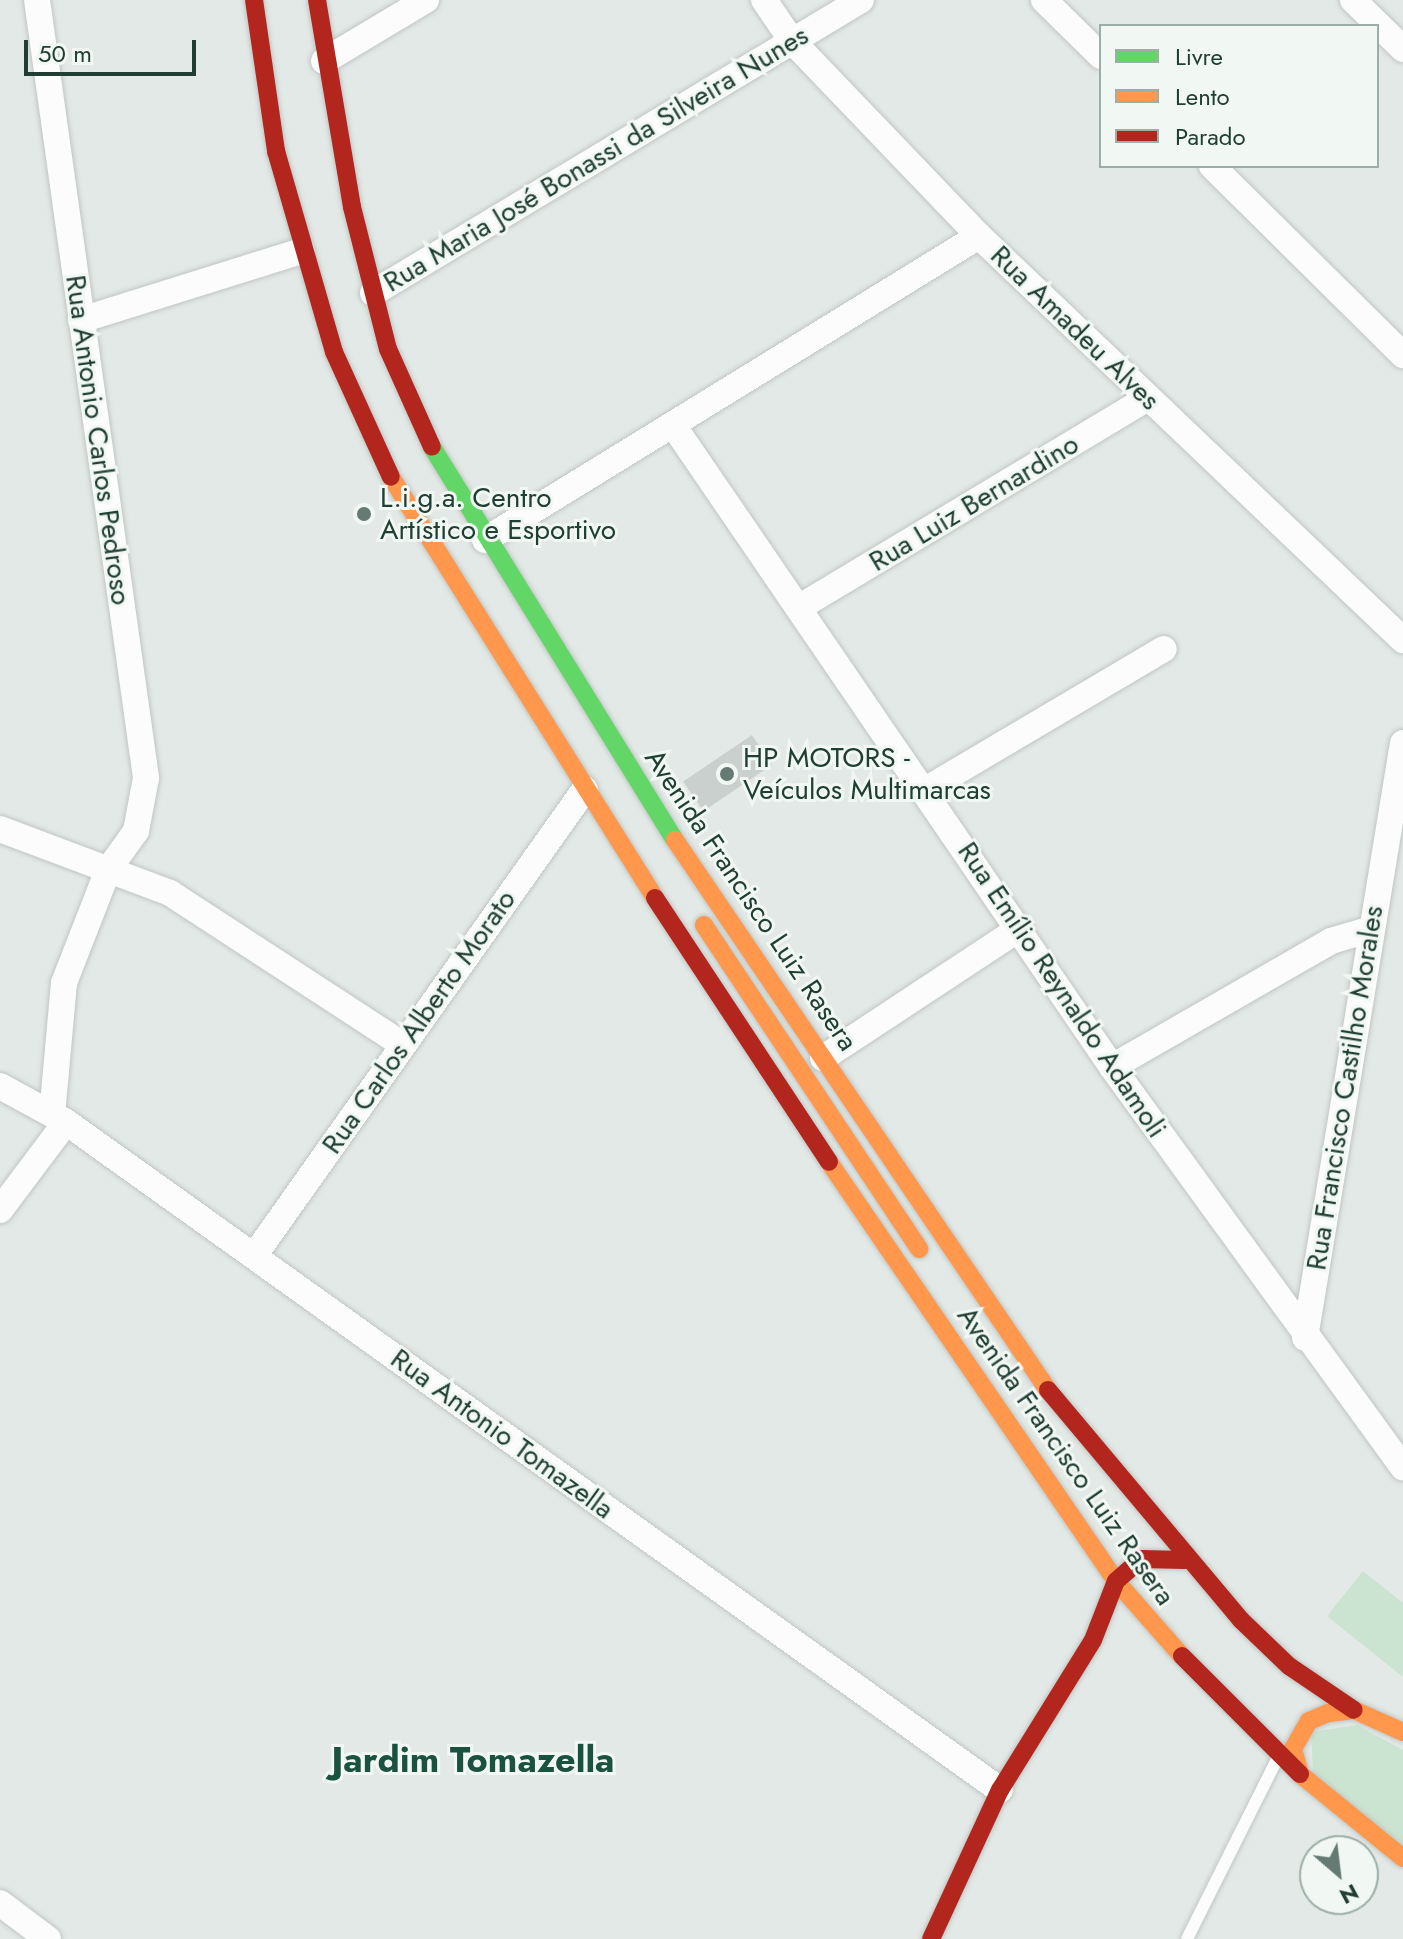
<!DOCTYPE html>
<html>
<head>
<meta charset="utf-8">
<style>
	body { margin:0 }
	#map { position:relative; width:1403px; height:1939px; overflow:hidden; background:#e3e9e6; font-family:Jost,sans-serif }
	div>[style] { position:absolute }
	.green>* { inset:0; background:#cbe4d1 }
	.building>* { inset:0; background:#cad0cd; transform-origin:0 0 }
	.roads { filter:drop-shadow(0 0 2px #c0c6c3) drop-shadow(0 0 2px #c0c6c3) }
	.lane>* { height:12px; margin:-6px; padding:0 6px; transform-origin:6px; border-radius:6px; background:#fbfcfb }
	.street>* { height:26px; margin:-13px; padding:0 13px; transform-origin:13px; border-radius:13px; background:#fbfcfb }
	.fast>* { height:18px; margin:-9px; padding:0 9px; transform-origin:9px; border-radius:9px; background:#63d668 }
	.slow>* { height:18px; margin:-9px; padding:0 9px; transform-origin:9px; border-radius:9px; background:#ff974d }
	.jam>* { height:18px; margin:-9px; padding:0 9px; transform-origin:9px; border-radius:9px; background:#b3261e }
	.dots>* { width:22px; height:22px; translate:-50% -50%; box-sizing:border-box; border:4px solid #f1f8f4; border-radius:50% }
	span { translate:-50% -50%; white-space:nowrap; text-align:center; line-height:1.15; -webkit-text-stroke:6px #f1f8f4; paint-order:stroke }
	.street-label { font-size:28px; color:#203e33 }
	.poi-label { font-size:28px; color:#203e33 }
	.left { translate:0 -50%; text-align:left }
	.district-label { font-size:36px; color:#1a5140; font-weight:700 }
	.legend { position:absolute; left:1099px; top:24px; width:280px; height:144px; box-sizing:border-box; background:#f1f8f4; border:2px solid #9daea7; margin:0; padding:10px 14px; list-style:none; font-size:24px; color:#203e33 }
	.legend li { display:flex; align-items:center; gap:16px; height:40px }
	.legend b { width:40px; border:2px solid #9daea7 }
	.north { position:absolute; left:1299px; top:1835px; width:80px; height:80px; box-sizing:border-box; background:#f1f8f4; border:2px solid #9daea7; border-radius:50%; rotate:152deg; font-size:22px; font-weight:700; line-height:32px; text-align:center; color:#203e33 }
	.north::after { content:''; display:block; margin:auto; width:28px; height:36px; background:#647a72; clip-path:polygon(50% 0,100% 100%,50% 72%,0 100%) }
	.scale { position:absolute; left:24px; top:40px; width:172px; height:36px; box-sizing:border-box; border:4px solid #203e33; border-top:0; padding-left:10px; font-size:24px; line-height:28px; white-space:nowrap; color:#203e33; -webkit-text-stroke:6px #f1f8f4; paint-order:stroke }
</style>
</head>
<body>
<div id="map">
	<div class="green">
		<i style="clip-path:polygon(1363px 1571px,1403px 1603px,1403px 1677px,1327px 1616px)"></i>
		<i style="clip-path:polygon(1357px 1725px,1403px 1750px,1403px 1846px,1313px 1773px,1311px 1732px)"></i>
	</div>
	<div class="building">
		<i style="left:752px;top:735px;width:36px;height:83px;rotate:56deg"></i>
	</div>
	<div class="roads">
		<div class="lane">
			<i style="left:1187px;top:1939px;width:203px;rotate:-63.4deg"></i>
		</div>
		<div class="street">
			<i style="left:37px;top:0;width:786px;rotate:82.02deg"></i>
			<i style="left:146px;top:778px;width:54px;rotate:100.7deg"></i>
			<i style="left:136px;top:831px;width:48px;rotate:125.7deg"></i>
			<i style="left:108px;top:870px;width:121px;rotate:111.3deg"></i>
			<i style="left:64px;top:983px;width:132px;rotate:95.2deg"></i>
			<i style="left:764px;top:0;width:50px;rotate:55.7deg"></i>
			<i style="left:792px;top:41px;width:270px;rotate:46.2deg"></i>
			<i style="left:979px;top:236px;width:586px;rotate:43.62deg"></i>
			<i style="left:1044px;top:0;width:80px;rotate:44.5deg"></i>
			<i style="left:1353px;top:0;width:70px;rotate:44.4deg"></i>
			<i style="left:324px;top:61px;width:119px;rotate:-30.9deg"></i>
			<i style="left:1212px;top:166px;width:269px;rotate:44.7deg"></i>
			<i style="left:373px;top:293px;width:569px;rotate:-30.98deg"></i>
			<i style="left:81px;top:320px;width:231px;rotate:-17.4deg"></i>
			<i style="left:675px;top:428px;width:774px;rotate:55.63deg"></i>
			<i style="left:1112px;top:1067px;width:495px;rotate:54deg"></i>
			<i style="left:485px;top:540px;width:580px;rotate:-31.61deg"></i>
			<i style="left:800px;top:607px;width:406px;rotate:-31deg"></i>
			<i style="left:927px;top:789px;width:275px;rotate:-30.6deg"></i>
			<i style="left:0;top:829px;width:182px;rotate:20.6deg"></i>
			<i style="left:170px;top:893px;width:278px;rotate:33.1deg"></i>
			<i style="left:823px;top:1058px;width:236px;rotate:-33.4deg"></i>
			<i style="left:1112px;top:1067px;width:253px;rotate:-29.9deg"></i>
			<i style="left:1331px;top:941px;width:42px;rotate:-16.7deg"></i>
			<i style="left:0;top:1086px;width:75px;rotate:28.6deg"></i>
			<i style="left:66px;top:1122px;width:1148px;rotate:35.57deg"></i>
			<i style="left:0;top:1210px;width:110px;rotate:-53.1deg"></i>
			<i style="left:254px;top:1256px;width:572px;rotate:-54.67deg"></i>
			<i style="left:1305px;top:1338px;width:603px;rotate:-80.65deg"></i>
			<i style="left:0;top:1903px;width:60px;rotate:36.9deg"></i>
		</div>
		<div class="fast">
			<i style="left:432px;top:447px;width:462px;rotate:58.3deg"></i>
		</div>
		<div class="slow">
			<i style="left:391px;top:477px;width:497px;rotate:57.9deg"></i>
			<i style="left:675px;top:840px;width:665px;rotate:55.86deg"></i>
			<i style="left:704px;top:925px;width:389px;rotate:56.4deg"></i>
			<i style="left:829px;top:1162px;width:508px;rotate:55.59deg"></i>
			<i style="left:1116px;top:1581px;width:100px;rotate:48.7deg"></i>
			<i style="left:1403px;top:1732px;width:54px;rotate:-155.8deg"></i>
			<i style="left:1354px;top:1710px;width:26px;rotate:173deg"></i>
			<i style="left:1328px;top:1713px;width:21px;rotate:157deg"></i>
			<i style="left:1309px;top:1721px;width:32px;rotate:120deg"></i>
			<i style="left:1293px;top:1749px;width:26px;rotate:74deg"></i>
			<i style="left:1300px;top:1774px;width:133px;rotate:39.2deg"></i>
		</div>
		<div class="jam">
			<i style="left:254px;top:0;width:153px;rotate:81.7deg"></i>
			<i style="left:276px;top:151px;width:209px;rotate:73.9deg"></i>
			<i style="left:334px;top:352px;width:137px;rotate:65.5deg"></i>
			<i style="left:317px;top:0;width:210px;rotate:80.4deg"></i>
			<i style="left:352px;top:207px;width:146px;rotate:75.8deg"></i>
			<i style="left:388px;top:349px;width:107px;rotate:65.8deg"></i>
			<i style="left:655px;top:898px;width:316px;rotate:56.6deg"></i>
			<i style="left:1048px;top:1390px;width:300px;rotate:50deg"></i>
			<i style="left:1241px;top:1620px;width:66px;rotate:43.8deg"></i>
			<i style="left:1289px;top:1666px;width:78px;rotate:34.1deg"></i>
			<i style="left:1182px;top:1656px;width:167px;rotate:45deg"></i>
			<i style="left:931px;top:1939px;width:164px;rotate:-65.2deg"></i>
			<i style="left:1000px;top:1790px;width:176px;rotate:-58.2deg"></i>
			<i style="left:1093px;top:1640px;width:63px;rotate:-68.7deg"></i>
			<i style="left:1116px;top:1581px;width:33px;rotate:-41deg"></i>
			<i style="left:1141px;top:1559px;width:44px;rotate:1.3deg"></i>
		</div>
	</div>
	<div class="dots">
		<i style="left:364px;top:514px;background:#647a72"></i>
		<i style="left:727px;top:774px;background:#647a72"></i>
	</div>
	<div class="street-label">
		<span style="left:596px;top:159px;rotate:-31deg">Rua Maria José Bonassi da Silveira Nunes</span>
		<span style="left:1075px;top:328px;rotate:44deg">Rua Amadeu Alves</span>
		<span style="left:98px;top:440px;rotate:82deg">Rua Antonio Carlos Pedroso</span>
		<span style="left:974px;top:503px;rotate:-31deg">Rua Luiz Bernardino</span>
		<span style="left:751px;top:900px;rotate:56deg">Avenida Francisco Luiz Rasera</span>
		<span style="left:1062px;top:990px;rotate:56deg">Rua Emílio Reynaldo Adamoli</span>
		<span style="left:419px;top:1022px;rotate:-55deg">Rua Carlos Alberto Morato</span>
		<span style="left:1345px;top:1088px;rotate:-81deg">Rua Francisco Castilho Morales</span>
		<span style="left:502px;top:1434px;rotate:36deg">Rua Antonio Tomazella</span>
		<span style="left:1066px;top:1456px;rotate:55deg">Avenida Francisco Luiz Rasera</span>
	</div>
	<div class="poi-label">
		<span class="left" style="left:380px;top:514px">L.i.g.a. Centro<br>Artístico e Esportivo</span>
		<span class="left" style="left:743px;top:774px">HP MOTORS -<br>Veículos Multimarcas</span>
	</div>
	<div class="district-label">
		<span style="left:473px;top:1760px">Jardim Tomazella</span>
	</div>
	<ul class="legend">
	<li><b style="height:10px;background:#63d668"></b>Livre</li>
	<li><b style="height:10px;background:#ff974d"></b>Lento</li>
	<li><b style="height:10px;background:#b3261e"></b>Parado</li>
	</ul>
	<div class="north">N</div>
	<div class="scale">50 m</div>
</div>
</body>
</html>
